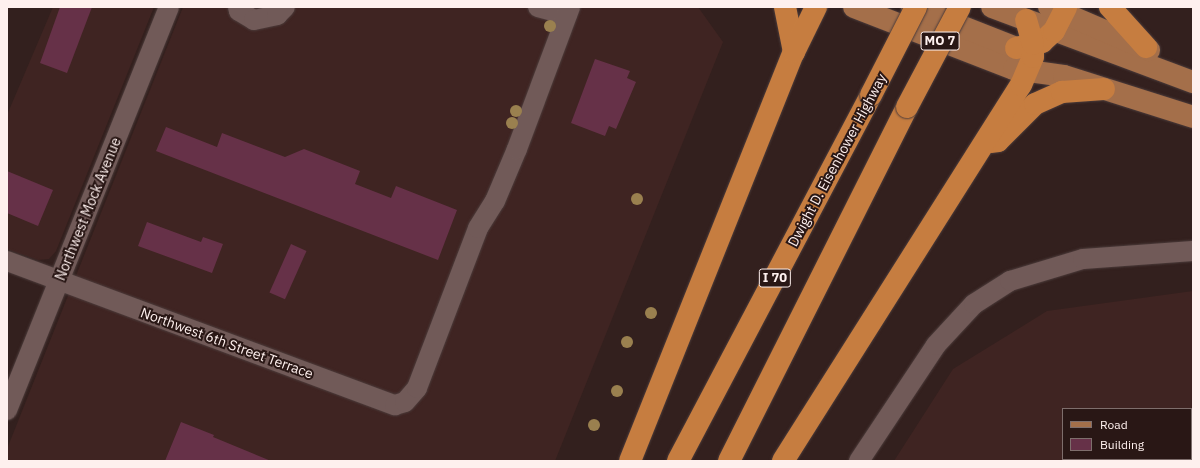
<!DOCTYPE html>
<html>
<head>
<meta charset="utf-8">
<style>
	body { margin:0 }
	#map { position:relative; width:1200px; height:468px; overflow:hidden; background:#33201e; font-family:"IBM Plex Sans",sans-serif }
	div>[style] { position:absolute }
	.built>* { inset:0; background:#3f2422 }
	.building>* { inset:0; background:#663148; transform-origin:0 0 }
	.roads { filter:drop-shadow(0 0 1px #4c3c3b) drop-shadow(0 0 1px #4c3c3b) }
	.minor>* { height:20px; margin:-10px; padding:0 10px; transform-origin:10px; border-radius:10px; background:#715a58 }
	.major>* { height:22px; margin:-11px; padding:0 11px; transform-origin:11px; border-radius:11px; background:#a46f4a }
	.highway>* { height:22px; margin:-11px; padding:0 11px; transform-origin:11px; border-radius:11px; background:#c67d40 }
	.bridges { filter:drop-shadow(0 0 1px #4c3c3b) drop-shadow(0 0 1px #4c3c3b) }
	.highway-bridge>* { height:22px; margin:-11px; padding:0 11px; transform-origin:11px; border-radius:11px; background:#c67d40 }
	.trees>* { width:12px; height:12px; margin:-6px; border-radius:50%; background:#9a804f }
	span { translate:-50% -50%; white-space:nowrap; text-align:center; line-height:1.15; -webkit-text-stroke:4px #291715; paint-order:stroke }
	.shield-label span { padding:1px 3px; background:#291715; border:1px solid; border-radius:3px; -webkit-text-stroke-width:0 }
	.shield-label { font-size:13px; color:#fef0ee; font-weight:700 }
	.street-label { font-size:14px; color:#fef0ee }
	.frame { position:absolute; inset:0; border:8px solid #fef0ee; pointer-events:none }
	.legend { position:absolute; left:1062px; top:408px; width:130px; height:52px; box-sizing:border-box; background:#291715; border:1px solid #7e6e6c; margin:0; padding:5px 7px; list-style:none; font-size:12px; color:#fef0ee }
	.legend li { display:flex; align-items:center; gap:8px; height:20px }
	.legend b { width:20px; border:1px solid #7e6e6c }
</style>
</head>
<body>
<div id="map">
	<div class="built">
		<i style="clip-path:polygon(53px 7px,154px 7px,56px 251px,49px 259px,38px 260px,7px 249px,7px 115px)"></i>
		<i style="clip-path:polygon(183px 7px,698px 7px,723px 42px,555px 461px,7px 461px,7px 449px)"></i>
		<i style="clip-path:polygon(evenodd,1193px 291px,1193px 461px,894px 461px,953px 369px,1047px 311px,1193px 291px,1063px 409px,1191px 409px,1191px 459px,1063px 459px,1063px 409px)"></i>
	</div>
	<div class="building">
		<i style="clip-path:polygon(60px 7px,92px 7px,67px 73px,40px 63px)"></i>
		<i style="clip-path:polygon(595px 59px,630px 71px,627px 78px,636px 82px,616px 129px,609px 126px,605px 136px,571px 123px)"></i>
		<i style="clip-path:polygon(166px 127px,217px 147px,222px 133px,285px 157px,304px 149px,360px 171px,355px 184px,391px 198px,396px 186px,457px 210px,438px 260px,156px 151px)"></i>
		<i style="clip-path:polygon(7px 171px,53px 190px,38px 226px,7px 213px)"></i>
		<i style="clip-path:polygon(147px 222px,201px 242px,203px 237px,223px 244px,212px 273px,138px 246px)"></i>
		<i style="left:291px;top:244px;width:17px;height:53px;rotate:24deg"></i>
		<i style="clip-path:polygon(181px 422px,214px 435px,213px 437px,271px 461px,165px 461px)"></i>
	</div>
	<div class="roads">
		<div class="minor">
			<i style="left:238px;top:7px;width:4px;rotate:76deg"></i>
			<i style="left:239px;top:11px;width:17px;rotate:31deg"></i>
			<i style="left:254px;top:20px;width:24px;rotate:-12deg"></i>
			<i style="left:277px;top:15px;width:11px;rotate:-45deg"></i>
			<i style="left:538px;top:7px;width:30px;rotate:15deg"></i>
			<i style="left:7px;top:261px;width:414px;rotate:20.4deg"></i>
			<i style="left:395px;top:405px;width:10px;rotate:-17deg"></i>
			<i style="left:405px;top:402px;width:18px;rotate:-49deg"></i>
			<i style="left:417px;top:388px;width:171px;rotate:-69.1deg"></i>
			<i style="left:478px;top:228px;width:32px;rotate:-58deg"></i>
			<i style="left:495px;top:201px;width:56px;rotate:-67.1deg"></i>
			<i style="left:517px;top:149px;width:152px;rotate:-69.5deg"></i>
			<i style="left:7px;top:410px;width:434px;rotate:-68.1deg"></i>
			<i style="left:859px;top:461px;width:139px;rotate:-56.4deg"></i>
			<i style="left:936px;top:345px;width:56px;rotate:-47.2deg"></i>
			<i style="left:974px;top:304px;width:43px;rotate:-32.6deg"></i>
			<i style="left:1010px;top:281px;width:76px;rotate:-16.8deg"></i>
			<i style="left:1083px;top:259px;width:110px;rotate:-4.2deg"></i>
		</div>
		<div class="major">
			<i style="left:854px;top:7px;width:172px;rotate:21.2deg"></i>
			<i style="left:1014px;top:69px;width:50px;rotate:8deg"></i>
			<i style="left:1064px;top:76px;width:135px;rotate:17.6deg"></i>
			<i style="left:912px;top:7px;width:112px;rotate:21.5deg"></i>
			<i style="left:1016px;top:48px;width:18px;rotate:29deg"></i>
			<i style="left:992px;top:7px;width:215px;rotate:20.5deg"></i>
			<i style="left:1049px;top:7px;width:109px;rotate:23.3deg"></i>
		</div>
		<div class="highway">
			<i style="left:785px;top:7px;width:46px;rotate:78.7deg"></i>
			<i style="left:1110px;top:7px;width:54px;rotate:48deg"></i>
			<i style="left:1016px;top:48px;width:27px;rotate:-13deg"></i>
			<i style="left:1042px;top:42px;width:16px;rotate:-43deg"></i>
			<i style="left:1054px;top:31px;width:27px;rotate:-63deg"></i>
			<i style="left:992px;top:142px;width:6px;rotate:-9deg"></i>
			<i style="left:998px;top:141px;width:52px;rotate:-45deg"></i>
			<i style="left:1035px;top:104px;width:30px;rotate:-24deg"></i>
			<i style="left:1062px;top:92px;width:42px;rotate:-4.1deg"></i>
			<i style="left:630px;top:461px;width:441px;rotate:-68.2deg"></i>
			<i style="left:794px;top:52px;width:50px;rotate:-63.9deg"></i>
			<i style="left:678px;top:461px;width:414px;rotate:-62.2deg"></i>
			<i style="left:729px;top:461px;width:396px;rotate:-63.3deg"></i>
			<i style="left:783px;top:461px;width:445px;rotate:-57.7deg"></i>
			<i style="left:1021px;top:85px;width:30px;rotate:-67deg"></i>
			<i style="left:1033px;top:57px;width:13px;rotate:-90deg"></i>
			<i style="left:1033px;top:44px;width:25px;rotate:-106deg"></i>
		</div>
	</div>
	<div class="bridges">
		<div class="highway-bridge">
			<i style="left:871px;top:95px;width:99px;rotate:-62.9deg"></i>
			<i style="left:907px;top:107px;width:113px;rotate:-62.1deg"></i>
		</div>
	</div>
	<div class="trees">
		<i style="left:550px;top:26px"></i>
		<i style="left:516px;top:111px"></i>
		<i style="left:512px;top:123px"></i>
		<i style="left:637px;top:199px"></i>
		<i style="left:651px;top:313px"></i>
		<i style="left:627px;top:342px"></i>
		<i style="left:617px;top:391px"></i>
		<i style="left:594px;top:425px"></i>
	</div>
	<div class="shield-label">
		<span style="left:940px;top:41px">MO 7</span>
		<span style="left:775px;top:278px">I 70</span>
	</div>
	<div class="street-label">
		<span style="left:837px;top:160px;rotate:-62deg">Dwight D. Eisenhower Highway</span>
		<span style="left:88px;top:209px;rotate:-68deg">Northwest Mock Avenue</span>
		<span style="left:227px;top:343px;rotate:20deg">Northwest 6th Street Terrace</span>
	</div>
	<div class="frame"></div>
	<ul class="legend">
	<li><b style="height:5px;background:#a46f4a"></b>Road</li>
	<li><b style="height:11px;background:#663148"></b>Building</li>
	</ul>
</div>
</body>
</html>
